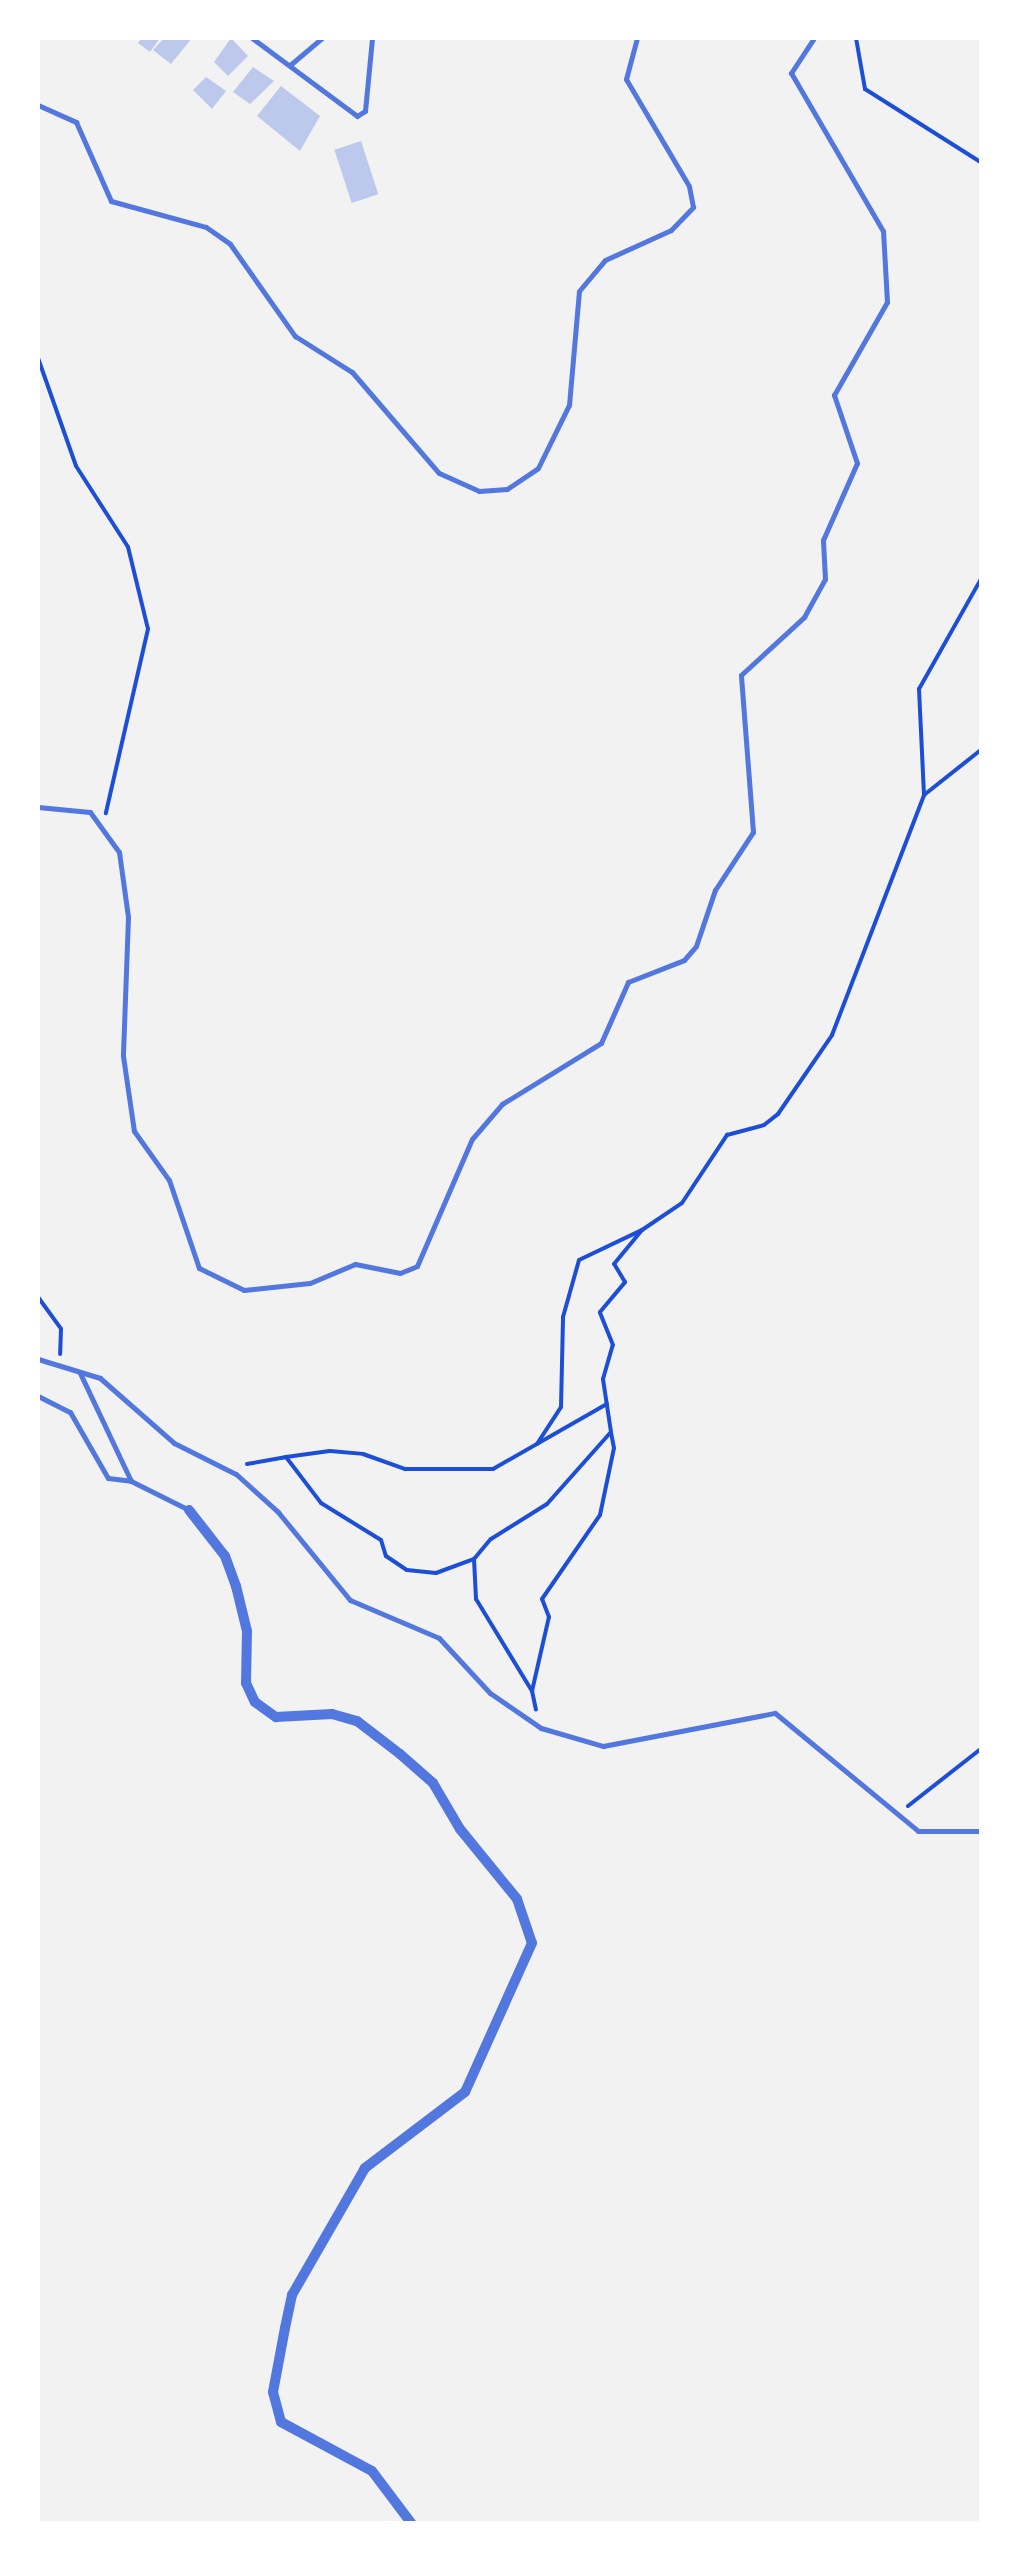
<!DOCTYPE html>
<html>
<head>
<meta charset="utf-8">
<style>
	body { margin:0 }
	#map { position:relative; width:1019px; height:2561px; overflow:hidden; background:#f2f2f2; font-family:"Fira Sans",sans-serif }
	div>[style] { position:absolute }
	.building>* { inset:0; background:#bdc9ec; transform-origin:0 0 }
	.path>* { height:4px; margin:-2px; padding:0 2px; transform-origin:2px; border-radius:2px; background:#1d4ed8 }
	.service>* { height:5px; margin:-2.5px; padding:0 2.5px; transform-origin:2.5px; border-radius:2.5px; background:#5277de }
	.minor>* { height:10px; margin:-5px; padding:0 5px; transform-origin:5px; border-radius:5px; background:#5277de }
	span { translate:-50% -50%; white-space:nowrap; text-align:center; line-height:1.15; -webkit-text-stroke:8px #fff; paint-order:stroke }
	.frame { position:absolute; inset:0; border:40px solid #fff; pointer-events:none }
</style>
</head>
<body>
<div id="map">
	<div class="building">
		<i style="clip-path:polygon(142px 38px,160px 38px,150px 52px,138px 43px)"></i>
		<i style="clip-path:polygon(164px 38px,192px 38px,171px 64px,153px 50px)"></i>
		<i style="clip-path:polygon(231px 38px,248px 56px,228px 76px,214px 62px)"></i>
		<i style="clip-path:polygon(253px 67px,274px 81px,250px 104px,233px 92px)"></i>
		<i style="clip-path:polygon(206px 77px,226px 91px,212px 109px,193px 90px)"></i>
		<i style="clip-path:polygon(281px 86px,320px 116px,300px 151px,257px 116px)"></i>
		<i style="left:361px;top:141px;width:56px;height:28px;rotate:72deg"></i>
	</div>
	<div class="path">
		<i style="left:856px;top:38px;width:52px;rotate:80deg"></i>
		<i style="left:865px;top:89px;width:138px;rotate:32.3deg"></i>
		<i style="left:38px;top:358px;width:114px;rotate:70.6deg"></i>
		<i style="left:76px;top:466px;width:96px;rotate:57.3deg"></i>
		<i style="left:128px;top:547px;width:84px;rotate:76.3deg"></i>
		<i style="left:148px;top:629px;width:189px;rotate:102.9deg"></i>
		<i style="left:924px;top:795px;width:106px;rotate:-92.7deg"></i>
		<i style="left:919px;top:689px;width:129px;rotate:-60.6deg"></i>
		<i style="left:38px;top:1297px;width:39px;rotate:54deg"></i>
		<i style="left:61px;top:1329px;width:25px;rotate:92deg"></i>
		<i style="left:537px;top:1444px;width:44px;rotate:-57deg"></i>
		<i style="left:561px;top:1407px;width:90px;rotate:-88.7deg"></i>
		<i style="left:563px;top:1317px;width:59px;rotate:-74.3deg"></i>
		<i style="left:579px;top:1260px;width:70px;rotate:-25.5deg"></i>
		<i style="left:286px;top:1457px;width:44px;rotate:-7.8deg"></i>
		<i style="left:330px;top:1451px;width:33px;rotate:5deg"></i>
		<i style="left:363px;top:1454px;width:45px;rotate:19.7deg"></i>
		<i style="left:405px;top:1469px;width:88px"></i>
		<i style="left:493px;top:1469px;width:131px;rotate:-29.7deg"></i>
		<i style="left:247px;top:1464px;width:40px;rotate:-10deg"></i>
		<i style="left:286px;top:1457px;width:58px;rotate:52.7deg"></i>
		<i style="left:321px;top:1503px;width:70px;rotate:31.7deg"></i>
		<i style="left:381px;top:1540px;width:17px;rotate:73deg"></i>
		<i style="left:386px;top:1556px;width:25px;rotate:34deg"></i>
		<i style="left:407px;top:1570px;width:29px;rotate:6deg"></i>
		<i style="left:436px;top:1573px;width:40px;rotate:-20.2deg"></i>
		<i style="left:474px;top:1559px;width:26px;rotate:-50deg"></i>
		<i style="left:491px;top:1539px;width:66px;rotate:-32deg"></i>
		<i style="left:547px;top:1504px;width:96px;rotate:-48.4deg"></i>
		<i style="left:611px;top:1432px;width:54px;rotate:-98.6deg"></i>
		<i style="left:603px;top:1379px;width:35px;rotate:-74deg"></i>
		<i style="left:613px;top:1345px;width:35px;rotate:-112deg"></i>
		<i style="left:600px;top:1312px;width:39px;rotate:-50deg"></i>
		<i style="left:625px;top:1282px;width:21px;rotate:-121deg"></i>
		<i style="left:614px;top:1264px;width:44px;rotate:-50.5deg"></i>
		<i style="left:642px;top:1230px;width:48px;rotate:-34deg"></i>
		<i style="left:682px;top:1203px;width:82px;rotate:-56.5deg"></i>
		<i style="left:727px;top:1135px;width:38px;rotate:-15deg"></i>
		<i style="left:764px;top:1125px;width:18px;rotate:-38deg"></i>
		<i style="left:778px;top:1114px;width:96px;rotate:-55.6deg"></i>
		<i style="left:832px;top:1035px;width:257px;rotate:-69deg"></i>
		<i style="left:924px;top:795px;width:74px;rotate:-38.4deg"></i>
		<i style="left:474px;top:1559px;width:40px;rotate:87.1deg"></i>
		<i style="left:476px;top:1599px;width:108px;rotate:58.7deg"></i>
		<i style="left:532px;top:1691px;width:19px;rotate:78deg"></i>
		<i style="left:532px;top:1691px;width:76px;rotate:-77.1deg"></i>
		<i style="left:549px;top:1617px;width:19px;rotate:-111deg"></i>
		<i style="left:542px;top:1599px;width:102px;rotate:-55.4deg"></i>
		<i style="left:600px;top:1515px;width:68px;rotate:-78.2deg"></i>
		<i style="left:614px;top:1448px;width:16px;rotate:-101deg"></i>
		<i style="left:908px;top:1806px;width:94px;rotate:-38.1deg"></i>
	</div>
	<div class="service">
		<i style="left:252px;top:38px;width:131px;rotate:36.6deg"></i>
		<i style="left:357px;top:116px;width:9px;rotate:-32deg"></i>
		<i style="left:365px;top:111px;width:73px;rotate:-84.5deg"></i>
		<i style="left:290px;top:65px;width:42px;rotate:-40.2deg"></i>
		<i style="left:38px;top:105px;width:42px;rotate:24.1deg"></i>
		<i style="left:76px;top:122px;width:86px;rotate:66.1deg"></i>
		<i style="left:111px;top:201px;width:98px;rotate:15.3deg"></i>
		<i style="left:206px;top:227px;width:29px;rotate:35deg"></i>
		<i style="left:230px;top:244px;width:113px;rotate:54.8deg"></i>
		<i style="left:295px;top:336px;width:67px;rotate:32.3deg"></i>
		<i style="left:352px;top:372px;width:133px;rotate:49.3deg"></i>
		<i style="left:439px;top:473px;width:44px;rotate:24.2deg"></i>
		<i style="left:479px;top:491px;width:28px;rotate:-4deg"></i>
		<i style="left:507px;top:489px;width:37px;rotate:-34deg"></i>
		<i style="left:538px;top:468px;width:70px;rotate:-63.8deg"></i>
		<i style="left:569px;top:405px;width:114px;rotate:-85deg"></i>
		<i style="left:579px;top:291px;width:40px;rotate:-50deg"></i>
		<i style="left:605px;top:260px;width:72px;rotate:-24.4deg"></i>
		<i style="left:671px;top:230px;width:32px;rotate:-46deg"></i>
		<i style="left:693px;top:207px;width:21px;rotate:-101deg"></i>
		<i style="left:689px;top:186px;width:124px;rotate:-120.5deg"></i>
		<i style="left:626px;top:79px;width:42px;rotate:-75deg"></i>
		<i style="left:38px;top:807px;width:52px;rotate:5.5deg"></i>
		<i style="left:90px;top:812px;width:49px;rotate:54.1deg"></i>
		<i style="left:119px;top:852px;width:66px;rotate:82.1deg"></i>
		<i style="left:128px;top:917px;width:139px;rotate:92.1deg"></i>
		<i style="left:123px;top:1056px;width:76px;rotate:81.7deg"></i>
		<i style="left:134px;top:1131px;width:60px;rotate:54.5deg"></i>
		<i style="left:169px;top:1180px;width:93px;rotate:71.2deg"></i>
		<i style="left:199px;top:1268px;width:50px;rotate:26.1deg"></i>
		<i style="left:244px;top:1290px;width:66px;rotate:-6.1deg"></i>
		<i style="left:310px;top:1283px;width:49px;rotate:-22.9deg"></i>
		<i style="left:355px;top:1264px;width:46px;rotate:11.3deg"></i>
		<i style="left:400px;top:1273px;width:18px;rotate:-22deg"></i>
		<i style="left:417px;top:1266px;width:138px;rotate:-66.6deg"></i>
		<i style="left:472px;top:1139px;width:46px;rotate:-49.4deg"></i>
		<i style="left:502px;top:1104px;width:116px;rotate:-31.6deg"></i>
		<i style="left:601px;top:1043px;width:67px;rotate:-66.1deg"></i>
		<i style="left:628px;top:982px;width:60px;rotate:-21.4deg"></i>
		<i style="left:684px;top:960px;width:18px;rotate:-49deg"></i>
		<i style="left:696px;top:946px;width:59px;rotate:-71.3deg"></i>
		<i style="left:715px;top:890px;width:69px;rotate:-56.8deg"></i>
		<i style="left:753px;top:832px;width:157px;rotate:-94.4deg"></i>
		<i style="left:741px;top:675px;width:86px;rotate:-42.6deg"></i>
		<i style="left:804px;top:617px;width:43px;rotate:-61.1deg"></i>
		<i style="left:825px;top:579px;width:39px;rotate:-93deg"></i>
		<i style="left:823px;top:540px;width:84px;rotate:-66.2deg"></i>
		<i style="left:857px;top:463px;width:72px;rotate:-108.7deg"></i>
		<i style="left:834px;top:395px;width:107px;rotate:-60.3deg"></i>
		<i style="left:887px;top:302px;width:71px;rotate:-93.2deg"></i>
		<i style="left:883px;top:231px;width:183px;rotate:-120.2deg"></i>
		<i style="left:791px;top:73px;width:42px;rotate:-56.7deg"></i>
		<i style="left:38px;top:1359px;width:65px;rotate:17deg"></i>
		<i style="left:100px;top:1378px;width:98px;rotate:41.3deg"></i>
		<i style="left:174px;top:1443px;width:69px;rotate:26.6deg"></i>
		<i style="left:236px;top:1474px;width:57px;rotate:42.1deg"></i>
		<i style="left:278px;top:1512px;width:114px;rotate:50.7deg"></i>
		<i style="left:350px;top:1600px;width:97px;rotate:23.1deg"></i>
		<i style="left:439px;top:1638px;width:75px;rotate:47.2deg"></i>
		<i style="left:490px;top:1693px;width:62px;rotate:34.5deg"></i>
		<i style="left:541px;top:1728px;width:65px;rotate:16.2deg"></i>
		<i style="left:603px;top:1746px;width:175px;rotate:-10.9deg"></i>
		<i style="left:775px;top:1713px;width:185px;rotate:39.5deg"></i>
		<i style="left:918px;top:1831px;width:64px"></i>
		<i style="left:38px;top:1396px;width:36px;rotate:27deg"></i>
		<i style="left:70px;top:1412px;width:76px;rotate:60.1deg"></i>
		<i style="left:108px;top:1478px;width:23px;rotate:7deg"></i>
		<i style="left:131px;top:1481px;width:119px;rotate:-115.3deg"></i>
		<i style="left:131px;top:1481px;width:65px;rotate:26.6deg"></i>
	</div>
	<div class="minor">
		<i style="left:189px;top:1510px;width:58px;rotate:52deg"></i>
		<i style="left:225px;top:1556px;width:32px;rotate:70deg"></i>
		<i style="left:236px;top:1586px;width:46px;rotate:76.3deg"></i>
		<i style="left:247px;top:1631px;width:52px;rotate:91.1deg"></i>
		<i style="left:246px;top:1683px;width:21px;rotate:65deg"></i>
		<i style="left:255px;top:1702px;width:26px;rotate:36deg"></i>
		<i style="left:276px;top:1717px;width:56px;rotate:-3.1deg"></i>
		<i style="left:332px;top:1714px;width:26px;rotate:16deg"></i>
		<i style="left:357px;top:1721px;width:54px;rotate:37.5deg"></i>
		<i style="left:400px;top:1754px;width:44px;rotate:41.3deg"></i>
		<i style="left:433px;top:1783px;width:53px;rotate:59.6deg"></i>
		<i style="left:460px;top:1829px;width:90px;rotate:50.8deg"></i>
		<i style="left:517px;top:1899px;width:46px;rotate:71.2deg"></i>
		<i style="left:532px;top:1943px;width:163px;rotate:114.2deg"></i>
		<i style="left:465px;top:2092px;width:126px;rotate:142.8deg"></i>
		<i style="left:365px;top:2168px;width:146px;rotate:119.9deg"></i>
		<i style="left:292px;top:2295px;width:34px;rotate:102deg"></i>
		<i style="left:285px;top:2328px;width:65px;rotate:100.6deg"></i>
		<i style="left:273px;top:2392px;width:31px;rotate:75deg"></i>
		<i style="left:281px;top:2422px;width:103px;rotate:28.3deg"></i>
		<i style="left:372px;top:2471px;width:66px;rotate:53deg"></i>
	</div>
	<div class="frame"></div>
</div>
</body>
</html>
